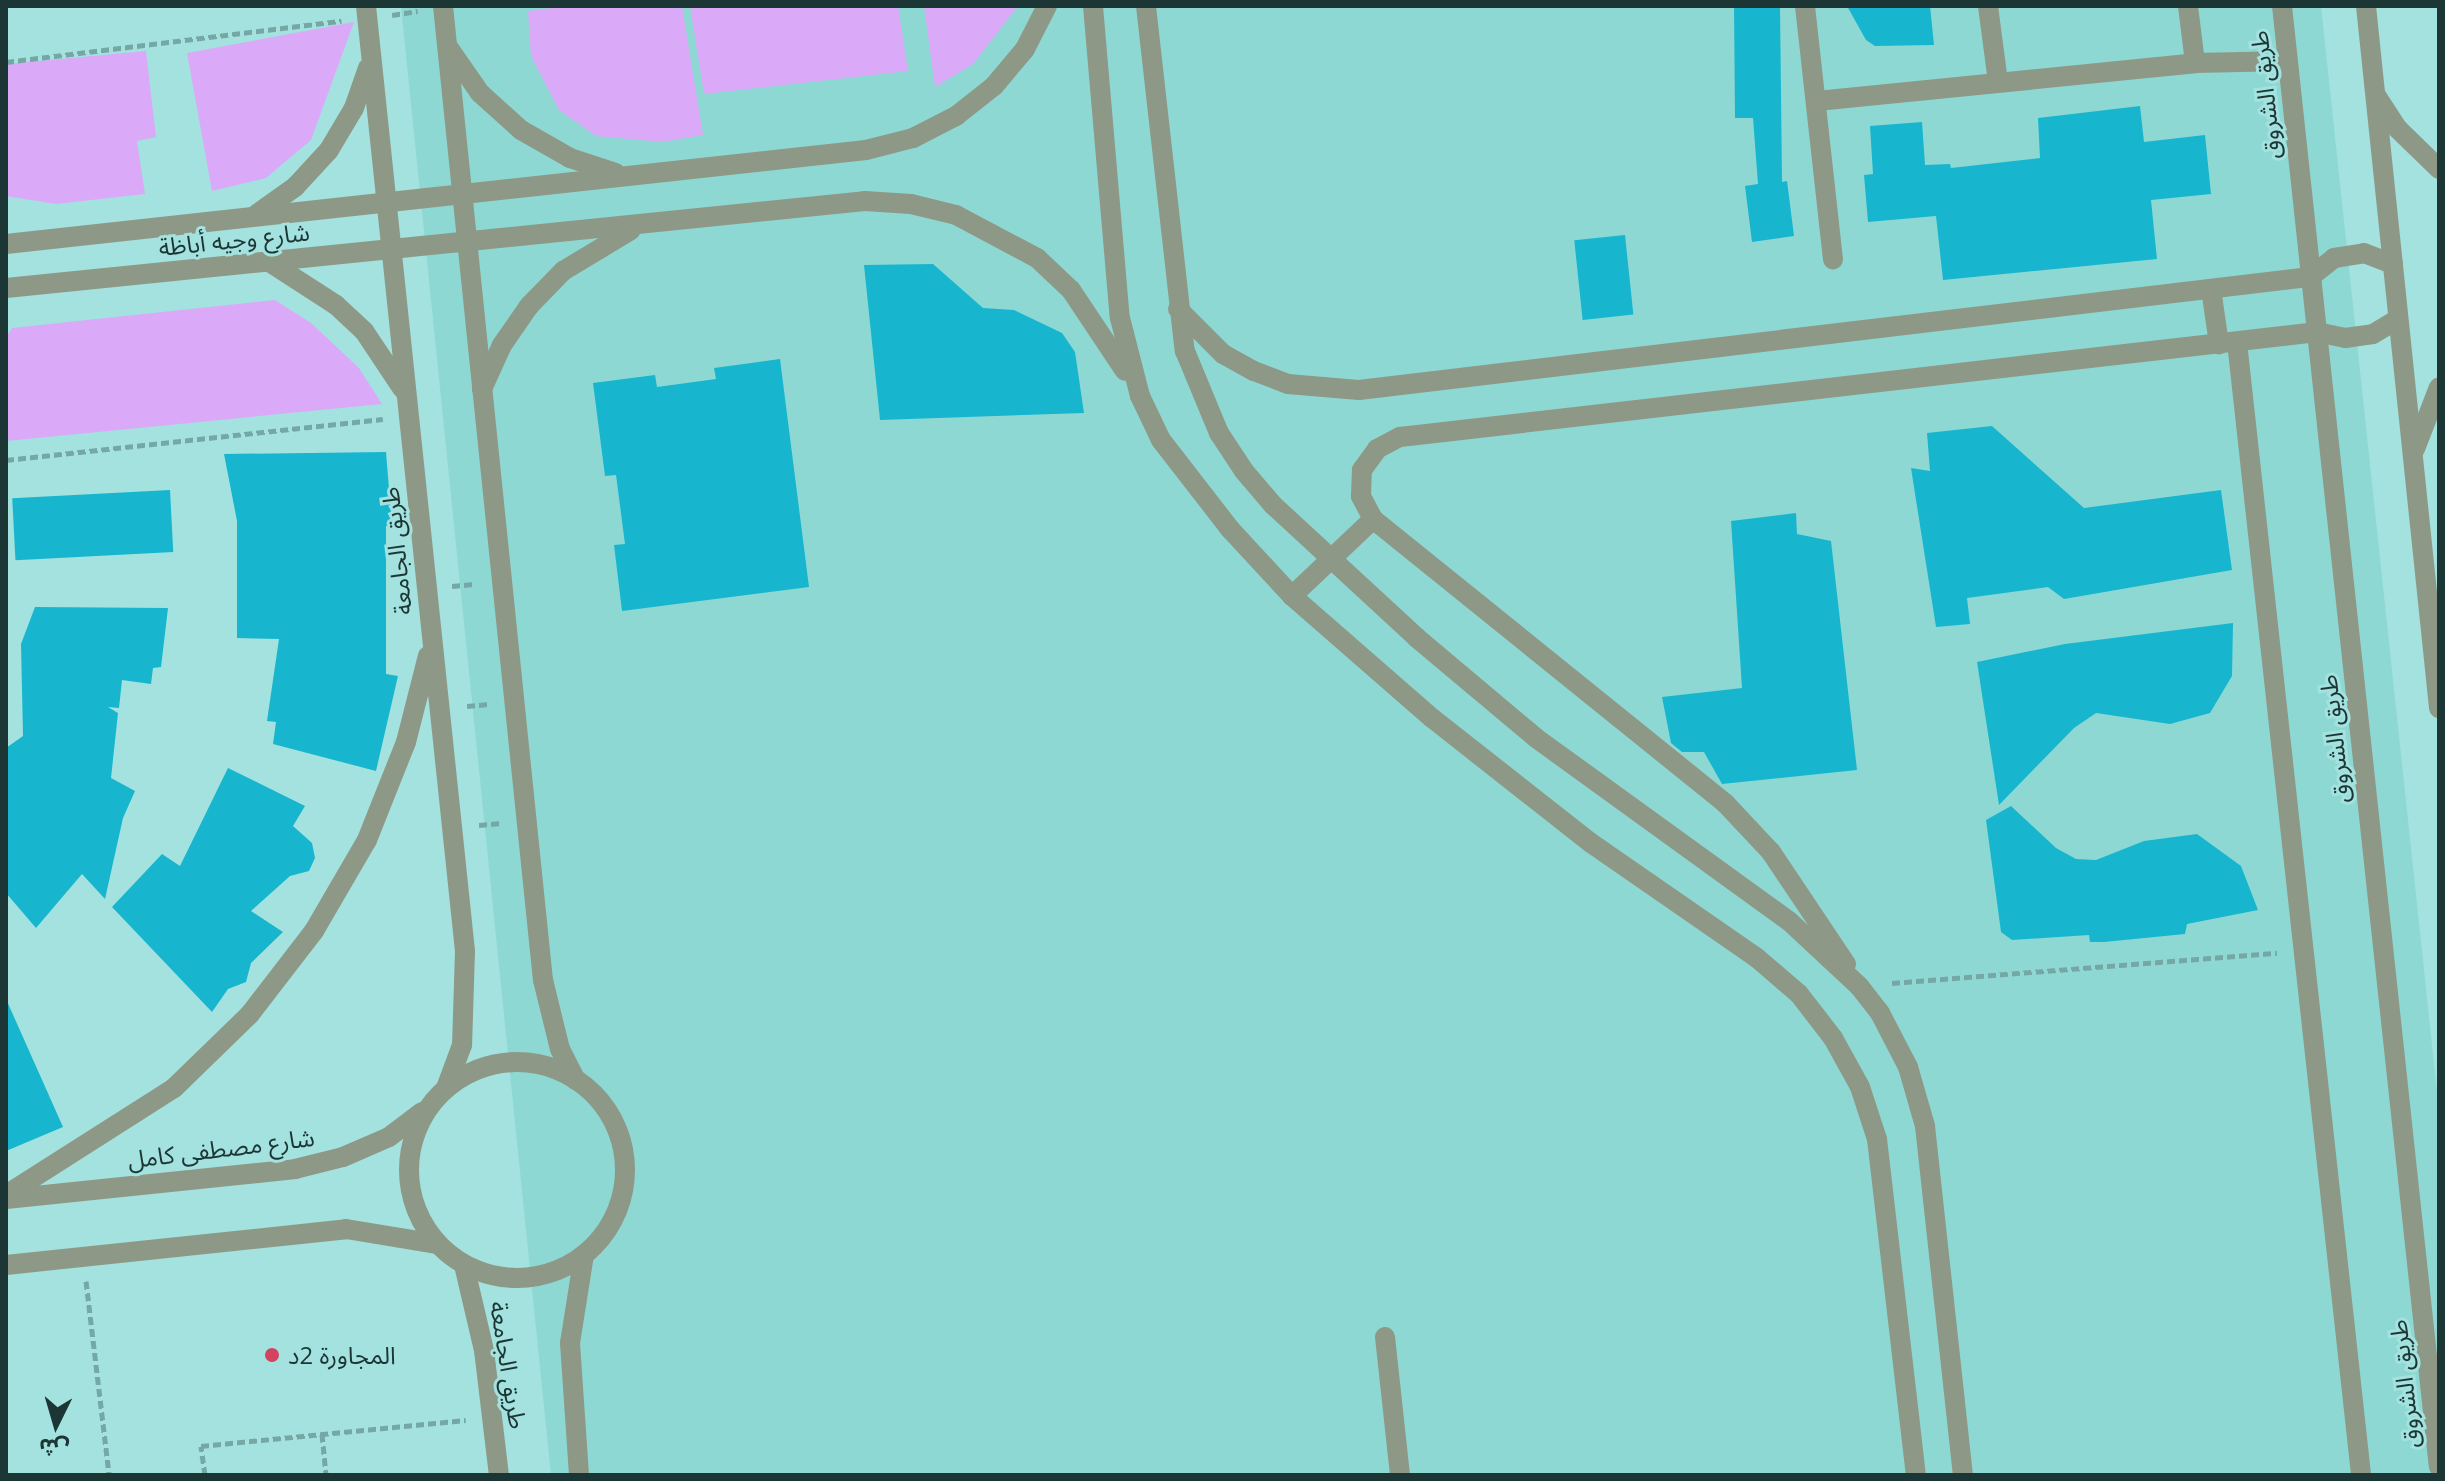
<!DOCTYPE html>
<html>
<head>
<meta charset="utf-8">
<style>
	body { margin:0 }
	#map { position:relative; width:2445px; height:1481px; overflow:hidden; background:#a3e2df; font-family:"Open Sans","Noto Sans Arabic",sans-serif }
	div>[style] { position:absolute }
	.built>* { inset:0; background:#8ed8d4 }
	.green>* { inset:0; background:#daaaf9 }
	.building>* { inset:0; background:#17b6ce; transform-origin:0 0 }
	.path>* { height:5px; margin-top:-2.5px; transform-origin:0; background:repeating-linear-gradient(90deg,#75a8a5 0 8px,transparent 0 12px) }
	.minor>* { height:20px; margin:-10px; padding:0 10px; transform-origin:10px; border-radius:10px; background:#8e9886 }
	.minor>.ring { margin:-10px; padding:0; box-sizing:content-box; background:none; border:20px solid #8e9886; border-radius:50% }
	.dots>* { width:22px; height:22px; translate:-50% -50%; box-sizing:border-box; border:4px solid #a3e2df; border-radius:50% }
	span { translate:-50% -50%; white-space:nowrap; text-align:center; line-height:1.15; -webkit-text-stroke:6px #a3e2df; paint-order:stroke }
	.street-label { font-size:24px; color:#1c3635 }
	.poi-label { font-size:24px; color:#1c3635 }
	.left { translate:0 -50%; text-align:left }
	.frame { position:absolute; inset:0; border:8px solid #1c3635; pointer-events:none }
	.north { position:absolute; left:16px; top:1385px; width:80px; height:80px; -webkit-text-stroke:6px #a3e2df; paint-order:stroke; rotate:185deg; font-size:22px; font-weight:700; line-height:32px; text-align:center; color:#1c3635 }
	.north::after { content:''; display:block; margin:auto; width:28px; height:36px; background:#1c3635; clip-path:polygon(50% 0,100% 100%,50% 72%,0 100%) }
</style>
</head>
<body>
<div id="map">
	<div class="built">
		<i style="clip-path:polygon(401px 6px,2321px 6px,2439px 1110px,2439px 1475px,551px 1475px)"></i>
	</div>
	<div class="green">
		<i style="clip-path:polygon(568px 6px,682px 6px,703px 135px,662px 142px,596px 136px,559px 110px,531px 56px,528px 11px)"></i>
		<i style="clip-path:polygon(690px 6px,898px 6px,908px 71px,704px 94px)"></i>
		<i style="clip-path:polygon(924px 6px,1018px 6px,973px 64px,935px 87px)"></i>
		<i style="clip-path:polygon(354px 22px,311px 140px,266px 178px,212px 191px,187px 53px)"></i>
		<i style="clip-path:polygon(146px 51px,156px 137px,137px 141px,145px 194px,56px 204px,6px 196px,6px 64px)"></i>
		<i style="clip-path:polygon(275px 300px,311px 323px,359px 368px,382px 404px,6px 441px,6px 338px,12px 328px)"></i>
	</div>
	<div class="building">
		<i style="clip-path:polygon(1734px 6px,1780px 6px,1782px 182px,1787px 181px,1794px 236px,1752px 242px,1745px 186px,1758px 184px,1753px 118px,1735px 118px)"></i>
		<i style="clip-path:polygon(1847px 6px,1930px 6px,1934px 45px,1875px 46px,1866px 40px)"></i>
		<i style="clip-path:polygon(2140px 106px,2144px 142px,2205px 135px,2211px 194px,2151px 200px,2157px 259px,1943px 280px,1936px 216px,1868px 222px,1864px 175px,1873px 174px,1870px 126px,1922px 122px,1925px 165px,1950px 164px,1951px 168px,2040px 158px,2038px 118px)"></i>
		<i style="left:1625px;top:235px;width:80px;height:51px;rotate:84deg"></i>
		<i style="clip-path:polygon(933px 264px,983px 308px,1014px 310px,1062px 333px,1075px 352px,1084px 413px,880px 420px,864px 265px)"></i>
		<i style="clip-path:polygon(780px 359px,809px 587px,622px 611px,614px 545px,625px 544px,616px 475px,605px 476px,593px 383px,655px 375px,657px 387px,716px 379px,714px 368px)"></i>
		<i style="clip-path:polygon(1992px 426px,2084px 508px,2221px 490px,2232px 570px,2064px 599px,2048px 587px,1967px 598px,1970px 624px,1936px 627px,1911px 468px,1930px 471px,1927px 433px)"></i>
		<i style="clip-path:polygon(386px 452px,392px 525px,386px 526px,386px 674px,398px 676px,376px 771px,273px 744px,276px 722px,267px 721px,279px 639px,237px 638px,237px 521px,224px 454px)"></i>
		<i style="left:170px;top:490px;width:62px;height:158px;rotate:87deg"></i>
		<i style="clip-path:polygon(1796px 513px,1797px 534px,1831px 541px,1857px 770px,1722px 784px,1704px 752px,1682px 752px,1671px 743px,1662px 697px,1742px 688px,1731px 521px)"></i>
		<i style="clip-path:polygon(35px 607px,168px 608px,161px 667px,153px 668px,151px 684px,122px 680px,119px 708px,108px 707px,118px 713px,111px 778px,135px 791px,123px 818px,105px 899px,82px 874px,36px 928px,6px 893px,6px 748px,23px 736px,21px 644px)"></i>
		<i style="clip-path:polygon(2233px 623px,2232px 676px,2210px 713px,2170px 724px,2096px 713px,2074px 728px,1999px 805px,1977px 662px,2065px 644px)"></i>
		<i style="clip-path:polygon(228px 768px,305px 806px,293px 826px,312px 843px,315px 858px,309px 871px,290px 876px,251px 911px,283px 932px,251px 963px,246px 982px,228px 989px,212px 1012px,112px 907px,162px 854px,180px 866px)"></i>
		<i style="clip-path:polygon(2011px 806px,2056px 848px,2076px 859px,2096px 860px,2144px 841px,2197px 834px,2241px 866px,2258px 910px,2187px 924px,2185px 934px,2104px 942px,2090px 942px,2089px 935px,2012px 940px,2001px 932px,1986px 820px)"></i>
		<i style="clip-path:polygon(6px 999px,63px 1127px,6px 1151px)"></i>
	</div>
	<div class="path">
		<i style="left:392px;top:15px;width:26px;rotate:-9deg"></i>
		<i style="left:6px;top:62px;width:338px;rotate:-7deg"></i>
		<i style="left:6px;top:460px;width:379px;rotate:-6.2deg"></i>
		<i style="left:452px;top:586px;width:22px;rotate:-5deg"></i>
		<i style="left:467px;top:706px;width:22px;rotate:-5deg"></i>
		<i style="left:479px;top:825px;width:22px;rotate:-5deg"></i>
		<i style="left:1892px;top:983px;width:386px;rotate:-4.5deg"></i>
		<i style="left:86px;top:1281px;width:195px;rotate:83.2deg"></i>
		<i style="left:322px;top:1434px;width:41px;rotate:84.4deg"></i>
		<i style="left:205px;top:1475px;width:29px;rotate:-98deg"></i>
		<i style="left:201px;top:1446px;width:266px;rotate:-5.6deg"></i>
	</div>
	<div class="minor">
		<i style="left:366px;top:6px;width:950px;rotate:84.02deg"></i>
		<i style="left:465px;top:951px;width:94px;rotate:91.8deg"></i>
		<i style="left:462px;top:1045px;width:46px;rotate:110.4deg"></i>
		<i style="left:443px;top:6px;width:979px;rotate:84.14deg"></i>
		<i style="left:543px;top:980px;width:71px;rotate:76.2deg"></i>
		<i style="left:560px;top:1049px;width:35px;rotate:63deg"></i>
		<i style="left:1093px;top:6px;width:313px;rotate:85.1deg"></i>
		<i style="left:1120px;top:318px;width:81px;rotate:75.6deg"></i>
		<i style="left:1140px;top:396px;width:49px;rotate:64.5deg"></i>
		<i style="left:1161px;top:440px;width:113px;rotate:52.2deg"></i>
		<i style="left:1230px;top:529px;width:91px;rotate:47.2deg"></i>
		<i style="left:1292px;top:596px;width:186px;rotate:41.1deg"></i>
		<i style="left:1432px;top:718px;width:202px;rotate:38.2deg"></i>
		<i style="left:1591px;top:843px;width:202px;rotate:34.7deg"></i>
		<i style="left:1757px;top:958px;width:55px;rotate:40.6deg"></i>
		<i style="left:1799px;top:994px;width:56px;rotate:52.3deg"></i>
		<i style="left:1833px;top:1038px;width:56px;rotate:61.1deg"></i>
		<i style="left:1860px;top:1087px;width:55px;rotate:71.9deg"></i>
		<i style="left:1877px;top:1139px;width:338px;rotate:83.4deg"></i>
		<i style="left:1146px;top:6px;width:347px;rotate:83.6deg"></i>
		<i style="left:1185px;top:351px;width:89px;rotate:67.5deg"></i>
		<i style="left:1219px;top:433px;width:45px;rotate:56.7deg"></i>
		<i style="left:1244px;top:471px;width:45px;rotate:49.5deg"></i>
		<i style="left:1273px;top:505px;width:196px;rotate:42.7deg"></i>
		<i style="left:1417px;top:638px;width:155px;rotate:40deg"></i>
		<i style="left:1536px;top:738px;width:312px;rotate:35.9deg"></i>
		<i style="left:1789px;top:921px;width:96px;rotate:42.9deg"></i>
		<i style="left:1859px;top:986px;width:34px;rotate:52deg"></i>
		<i style="left:1880px;top:1013px;width:61px;rotate:62.6deg"></i>
		<i style="left:1908px;top:1067px;width:61px;rotate:73.9deg"></i>
		<i style="left:1925px;top:1126px;width:351px;rotate:83.8deg"></i>
		<i style="left:1805px;top:6px;width:255px;rotate:83.7deg"></i>
		<i style="left:1988px;top:6px;width:77px;rotate:82.5deg"></i>
		<i style="left:2188px;top:6px;width:57px;rotate:83deg"></i>
		<i style="left:2282px;top:6px;width:1469px;rotate:83.87deg"></i>
		<i style="left:2366px;top:6px;width:706px;rotate:84.06deg"></i>
		<i style="left:448px;top:47px;width:56px;rotate:55.2deg"></i>
		<i style="left:480px;top:93px;width:55px;rotate:42.1deg"></i>
		<i style="left:521px;top:130px;width:56px;rotate:29.7deg"></i>
		<i style="left:570px;top:158px;width:48px;rotate:18.1deg"></i>
		<i style="left:2377px;top:97px;width:37px;rotate:57deg"></i>
		<i style="left:2397px;top:128px;width:59px;rotate:44.3deg"></i>
		<i style="left:1817px;top:101px;width:380px;rotate:-5.7deg"></i>
		<i style="left:2195px;top:63px;width:92px;rotate:-1.2deg"></i>
		<i style="left:257px;top:214px;width:47px;rotate:-35.4deg"></i>
		<i style="left:295px;top:187px;width:50px;rotate:-47.4deg"></i>
		<i style="left:329px;top:150px;width:49px;rotate:-59.2deg"></i>
		<i style="left:354px;top:108px;width:42px;rotate:-70.7deg"></i>
		<i style="left:6px;top:244px;width:865px;rotate:-6.24deg"></i>
		<i style="left:866px;top:150px;width:49px;rotate:-14.3deg"></i>
		<i style="left:913px;top:138px;width:48px;rotate:-27.1deg"></i>
		<i style="left:956px;top:116px;width:48px;rotate:-38.3deg"></i>
		<i style="left:994px;top:86px;width:48px;rotate:-50deg"></i>
		<i style="left:1025px;top:49px;width:48px;rotate:-62.9deg"></i>
		<i style="left:268px;top:261px;width:81px;rotate:32.9deg"></i>
		<i style="left:336px;top:305px;width:38px;rotate:43deg"></i>
		<i style="left:364px;top:331px;width:69px;rotate:56.3deg"></i>
		<i style="left:6px;top:288px;width:863px;rotate:-5.78deg"></i>
		<i style="left:865px;top:201px;width:46px;rotate:3.7deg"></i>
		<i style="left:911px;top:204px;width:46px;rotate:13.7deg"></i>
		<i style="left:956px;top:215px;width:92px;rotate:28deg"></i>
		<i style="left:1037px;top:258px;width:47px;rotate:43.3deg"></i>
		<i style="left:1071px;top:290px;width:97px;rotate:56.3deg"></i>
		<i style="left:2211px;top:289px;width:56px;rotate:81.7deg"></i>
		<i style="left:1178px;top:309px;width:64px;rotate:45deg"></i>
		<i style="left:1223px;top:354px;width:35px;rotate:29deg"></i>
		<i style="left:1254px;top:371px;width:36px;rotate:21deg"></i>
		<i style="left:1288px;top:384px;width:71px;rotate:4.8deg"></i>
		<i style="left:1359px;top:390px;width:958px;rotate:-6.78deg"></i>
		<i style="left:2310px;top:277px;width:31px;rotate:-38deg"></i>
		<i style="left:2334px;top:258px;width:30px;rotate:-9deg"></i>
		<i style="left:2364px;top:253px;width:31px;rotate:21deg"></i>
		<i style="left:2237px;top:342px;width:1140px;rotate:83.75deg"></i>
		<i style="left:482px;top:389px;width:48px;rotate:-65.6deg"></i>
		<i style="left:502px;top:345px;width:47px;rotate:-55.3deg"></i>
		<i style="left:529px;top:306px;width:49px;rotate:-45.8deg"></i>
		<i style="left:563px;top:271px;width:79px;rotate:-31.1deg"></i>
		<i style="left:2415px;top:449px;width:66px;rotate:-68.8deg"></i>
		<i style="left:1292px;top:596px;width:112px;rotate:-43.5deg"></i>
		<i style="left:1846px;top:964px;width:135px;rotate:-123.8deg"></i>
		<i style="left:1771px;top:852px;width:67px;rotate:-133.2deg"></i>
		<i style="left:1725px;top:803px;width:452px;rotate:-141.1deg"></i>
		<i style="left:1373px;top:519px;width:26px;rotate:-118deg"></i>
		<i style="left:1361px;top:496px;width:26px;rotate:-88deg"></i>
		<i style="left:1362px;top:470px;width:26px;rotate:-54deg"></i>
		<i style="left:1377px;top:449px;width:26px;rotate:-28deg"></i>
		<i style="left:1400px;top:437px;width:923px;rotate:-6.53deg"></i>
		<i style="left:2317px;top:332px;width:29px;rotate:12deg"></i>
		<i style="left:2345px;top:338px;width:28px;rotate:-8deg"></i>
		<i style="left:2373px;top:334px;width:29px;rotate:-31deg"></i>
		<i class="ring" style="left:409px;top:1062px;width:196px;height:196px"></i>
		<i style="left:6px;top:1195px;width:199px;rotate:-32.5deg"></i>
		<i style="left:174px;top:1088px;width:106px;rotate:-44.2deg"></i>
		<i style="left:250px;top:1014px;width:105px;rotate:-52.4deg"></i>
		<i style="left:314px;top:931px;width:105px;rotate:-59.8deg"></i>
		<i style="left:367px;top:840px;width:105px;rotate:-68.3deg"></i>
		<i style="left:406px;top:742px;width:89px;rotate:-75.7deg"></i>
		<i style="left:6px;top:1199px;width:291px;rotate:-5.9deg"></i>
		<i style="left:295px;top:1169px;width:49px;rotate:-14deg"></i>
		<i style="left:343px;top:1157px;width:50px;rotate:-23.5deg"></i>
		<i style="left:389px;top:1137px;width:41px;rotate:-37.1deg"></i>
		<i style="left:6px;top:1265px;width:342px;rotate:-6deg"></i>
		<i style="left:346px;top:1229px;width:93px;rotate:9.3deg"></i>
		<i style="left:464px;top:1265px;width:87px;rotate:76.8deg"></i>
		<i style="left:484px;top:1350px;width:126px;rotate:83.2deg"></i>
		<i style="left:1385px;top:1337px;width:139px;rotate:83.8deg"></i>
		<i style="left:579px;top:1475px;width:132px;rotate:-93.9deg"></i>
		<i style="left:570px;top:1343px;width:89px;rotate:-81deg"></i>
	</div>
	<div class="dots">
		<i style="left:272px;top:1355px;background:#d24261"></i>
	</div>
	<div class="street-label">
		<span style="left:2265px;top:95px;rotate:-96deg">طريق الشروق</span>
		<span style="left:234px;top:239px;rotate:-6deg">شارع وجيه أباظة</span>
		<span style="left:396px;top:551px;rotate:-96deg">طريق الجامعة</span>
		<span style="left:2334px;top:739px;rotate:-96deg">طريق الشروق</span>
		<span style="left:221px;top:1148px;rotate:-7deg">شارع مصطفى كامل</span>
		<span style="left:509px;top:1365px;rotate:81deg">طريق الجامعة</span>
		<span style="left:2404px;top:1384px;rotate:-96deg">طريق الشروق</span>
	</div>
	<div class="poi-label">
		<span class="left" style="left:288px;top:1355px">المجاورة 2د</span>
	</div>
	<div class="frame"></div>
	<div class="north">ش</div>
</div>
</body>
</html>
